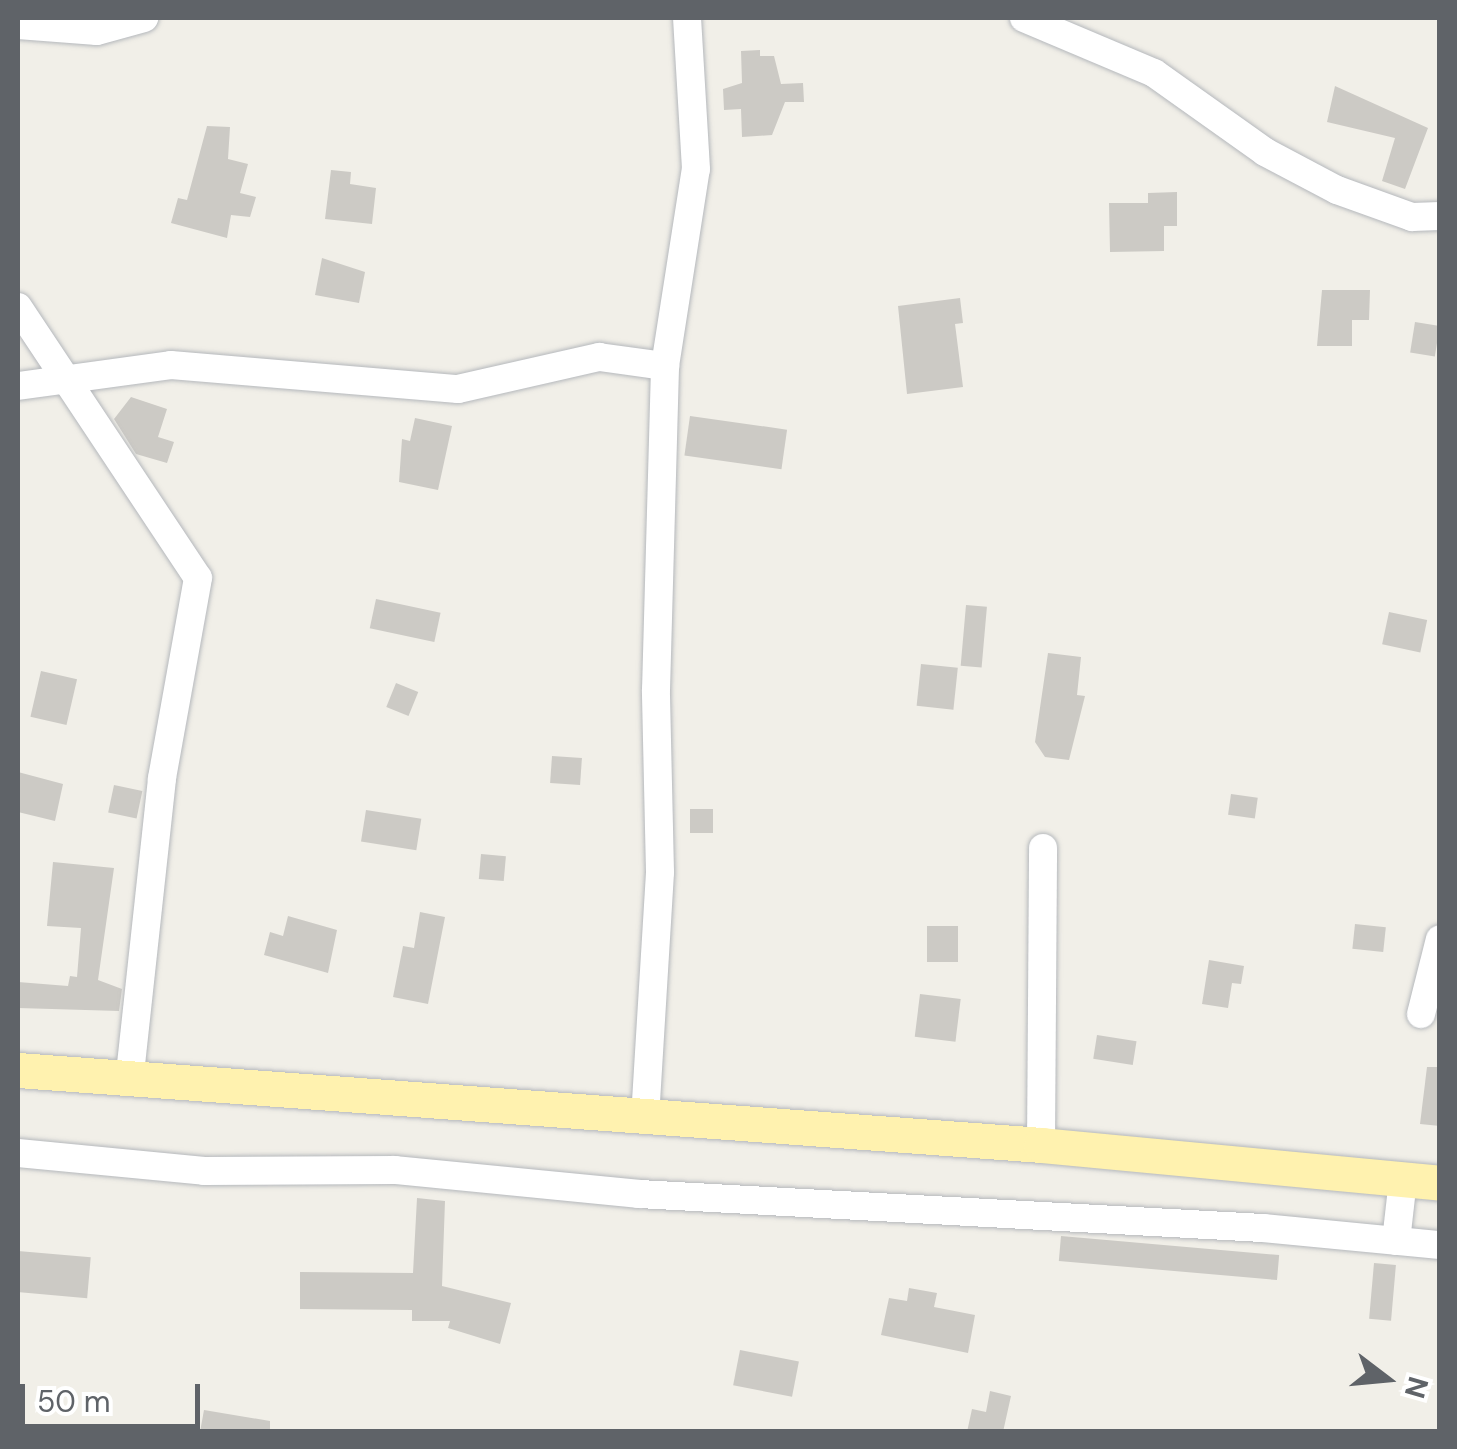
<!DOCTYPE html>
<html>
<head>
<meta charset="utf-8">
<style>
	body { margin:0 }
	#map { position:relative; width:1457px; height:1449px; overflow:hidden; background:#f1efe8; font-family:"DM Sans",sans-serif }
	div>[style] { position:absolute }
	.building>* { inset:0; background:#cccac5; transform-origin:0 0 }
	.roads { filter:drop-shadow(0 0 2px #b5b8bc) drop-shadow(0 0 2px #b5b8bc) }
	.minor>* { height:28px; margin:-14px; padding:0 14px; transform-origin:14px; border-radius:14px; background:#fff }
	.major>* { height:35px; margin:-17.5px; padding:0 17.5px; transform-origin:17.5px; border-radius:17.5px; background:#fff2af }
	span { translate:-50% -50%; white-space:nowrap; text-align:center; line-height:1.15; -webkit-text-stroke:8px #fff; paint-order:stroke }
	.frame { position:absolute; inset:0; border:20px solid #5f6368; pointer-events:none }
	.north { position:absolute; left:1337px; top:1329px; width:100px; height:100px; -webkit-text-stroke:8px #fff; paint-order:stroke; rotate:106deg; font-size:28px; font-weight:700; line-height:40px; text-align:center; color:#5f6368 }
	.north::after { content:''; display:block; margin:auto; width:35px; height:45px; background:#5f6368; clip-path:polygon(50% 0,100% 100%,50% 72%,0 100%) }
	.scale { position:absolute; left:20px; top:1384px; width:180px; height:45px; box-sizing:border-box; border:5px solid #5f6368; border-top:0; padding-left:12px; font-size:30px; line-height:35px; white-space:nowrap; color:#5f6368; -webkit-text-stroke:8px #fff; paint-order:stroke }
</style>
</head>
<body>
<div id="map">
	<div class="building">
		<i style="clip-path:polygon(760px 50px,760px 56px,774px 56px,781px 84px,803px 83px,804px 102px,785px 102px,772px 135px,742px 137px,741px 109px,724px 110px,723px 89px,742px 83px,741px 51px)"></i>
		<i style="clip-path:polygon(1335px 86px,1428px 128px,1405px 189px,1382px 181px,1395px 138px,1327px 122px)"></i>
		<i style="clip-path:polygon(207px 126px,230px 127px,228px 159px,248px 164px,240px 193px,256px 197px,250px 217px,231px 215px,227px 238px,171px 223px,178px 198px,187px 200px)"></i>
		<i style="clip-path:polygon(331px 170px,351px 172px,350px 184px,376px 188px,372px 224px,325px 219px)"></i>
		<i style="clip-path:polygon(1177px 192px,1177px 226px,1164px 226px,1164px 251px,1110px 252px,1109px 203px,1148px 203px,1148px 193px)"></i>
		<i style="clip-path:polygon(322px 258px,365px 272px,359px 303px,315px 295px)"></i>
		<i style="clip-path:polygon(1322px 290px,1370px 290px,1369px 320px,1352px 320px,1352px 346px,1317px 346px)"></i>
		<i style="clip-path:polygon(960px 298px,963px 323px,955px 324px,963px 387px,907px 394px,898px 306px)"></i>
		<i style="left:1415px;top:322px;width:25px;height:31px;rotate:9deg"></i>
		<i style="clip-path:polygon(131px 397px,167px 409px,158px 437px,174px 442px,167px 463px,136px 454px,114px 419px)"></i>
		<i style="left:690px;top:416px;width:98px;height:40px;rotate:8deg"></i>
		<i style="clip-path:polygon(415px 418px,452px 426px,438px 490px,399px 482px,402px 439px,410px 441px)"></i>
		<i style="left:376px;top:599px;width:66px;height:30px;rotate:12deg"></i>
		<i style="left:966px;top:605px;width:21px;height:61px;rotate:5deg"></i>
		<i style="left:1389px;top:612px;width:39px;height:33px;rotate:12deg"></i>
		<i style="clip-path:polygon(1048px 653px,1081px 657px,1077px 695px,1085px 696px,1069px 760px,1045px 757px,1035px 742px)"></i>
		<i style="left:921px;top:664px;width:37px;height:42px;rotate:6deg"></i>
		<i style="left:41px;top:671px;width:37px;height:47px;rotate:13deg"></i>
		<i style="left:396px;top:683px;width:24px;height:26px;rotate:22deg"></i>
		<i style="left:552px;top:756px;width:30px;height:27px;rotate:4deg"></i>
		<i style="clip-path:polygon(18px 772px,63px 784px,55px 821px,18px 812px)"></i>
		<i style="left:114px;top:785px;width:29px;height:28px;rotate:12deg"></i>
		<i style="left:1231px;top:794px;width:27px;height:21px;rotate:8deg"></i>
		<i style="left:690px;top:809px;width:23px;height:24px"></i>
		<i style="left:366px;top:810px;width:56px;height:32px;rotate:9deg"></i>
		<i style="left:481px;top:854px;width:25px;height:25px;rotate:5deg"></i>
		<i style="clip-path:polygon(53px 862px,114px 868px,98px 980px,122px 989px,119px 1011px,18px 1008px,18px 982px,68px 986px,70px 976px,77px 977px,81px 928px,47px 926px)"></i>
		<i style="clip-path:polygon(420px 912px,445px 917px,428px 1004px,393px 997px,403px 946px,414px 948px)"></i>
		<i style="clip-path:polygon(288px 916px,337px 930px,328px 973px,264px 955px,270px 932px,283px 936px)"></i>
		<i style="left:1355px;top:924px;width:31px;height:25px;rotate:6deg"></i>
		<i style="left:927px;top:926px;width:31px;height:36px"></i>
		<i style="clip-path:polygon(1209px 960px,1244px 966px,1241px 984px,1232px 983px,1228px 1008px,1202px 1004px)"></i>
		<i style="left:920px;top:994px;width:41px;height:43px;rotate:7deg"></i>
		<i style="left:1097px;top:1035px;width:40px;height:24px;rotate:9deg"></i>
		<i style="clip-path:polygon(1427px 1067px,1440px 1067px,1440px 1126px,1420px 1124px)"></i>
		<i style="clip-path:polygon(417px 1198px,445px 1201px,442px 1286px,511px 1303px,500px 1344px,448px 1328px,450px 1321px,412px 1321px,412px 1310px,300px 1309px,300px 1272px,413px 1273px)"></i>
		<i style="left:1061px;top:1236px;width:219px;height:25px;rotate:5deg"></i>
		<i style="left:18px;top:1251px;width:73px;height:41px;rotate:5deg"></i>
		<i style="left:1374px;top:1263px;width:22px;height:56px;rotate:5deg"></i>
		<i style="clip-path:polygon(909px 1288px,937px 1293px,934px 1307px,975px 1315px,968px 1353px,881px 1335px,889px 1298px,907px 1301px)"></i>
		<i style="left:740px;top:1350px;width:60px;height:36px;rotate:11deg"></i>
		<i style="clip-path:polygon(990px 1391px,1011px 1396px,1003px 1432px,967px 1432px,972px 1409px,986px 1412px)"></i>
		<i style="clip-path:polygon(204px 1410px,270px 1421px,270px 1432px,200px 1432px)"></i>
	</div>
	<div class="roads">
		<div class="minor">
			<i style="left:1024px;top:18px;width:141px;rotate:22.9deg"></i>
			<i style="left:1154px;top:73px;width:136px;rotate:35.4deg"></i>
			<i style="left:1265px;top:152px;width:81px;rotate:27.8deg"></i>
			<i style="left:1337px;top:190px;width:80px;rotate:19.8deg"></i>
			<i style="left:1412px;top:217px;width:28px;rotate:-2deg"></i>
			<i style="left:18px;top:25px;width:79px;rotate:4.3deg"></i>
			<i style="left:97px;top:31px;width:49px;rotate:-15.5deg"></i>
			<i style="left:18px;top:307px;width:325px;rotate:56.4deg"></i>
			<i style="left:198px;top:578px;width:204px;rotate:100.2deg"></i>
			<i style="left:162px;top:779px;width:298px;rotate:96.2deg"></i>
			<i style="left:18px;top:386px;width:154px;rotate:-7.8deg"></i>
			<i style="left:171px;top:365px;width:288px;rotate:4.8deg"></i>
			<i style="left:458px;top:389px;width:145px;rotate:-12.8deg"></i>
			<i style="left:599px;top:357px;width:67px;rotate:7.8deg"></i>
			<i style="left:1421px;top:1014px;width:77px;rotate:-75.8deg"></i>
			<i style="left:645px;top:1118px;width:246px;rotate:-86.5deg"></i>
			<i style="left:660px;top:872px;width:182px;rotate:-91.3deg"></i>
			<i style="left:656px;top:690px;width:324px;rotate:-88.4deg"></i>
			<i style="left:665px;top:366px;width:199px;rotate:-81.1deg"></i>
			<i style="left:696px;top:169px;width:151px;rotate:-93.4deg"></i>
			<i style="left:1041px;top:1145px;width:297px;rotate:-89.6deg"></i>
			<i style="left:18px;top:1153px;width:187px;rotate:5.5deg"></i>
			<i style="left:204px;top:1171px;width:191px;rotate:-0.3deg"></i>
			<i style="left:395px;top:1170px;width:245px;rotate:5.6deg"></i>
			<i style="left:639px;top:1194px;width:625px;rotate:3.12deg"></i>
			<i style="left:1263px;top:1228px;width:178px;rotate:5.5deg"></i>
			<i style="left:1396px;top:1241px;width:61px;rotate:-83.5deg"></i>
		</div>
		<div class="major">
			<i style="left:18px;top:1070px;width:1026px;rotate:4.19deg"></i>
			<i style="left:1041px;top:1145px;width:401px;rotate:5.4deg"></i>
		</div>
	</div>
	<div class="frame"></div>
	<div class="north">N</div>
	<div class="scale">50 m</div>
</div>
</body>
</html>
